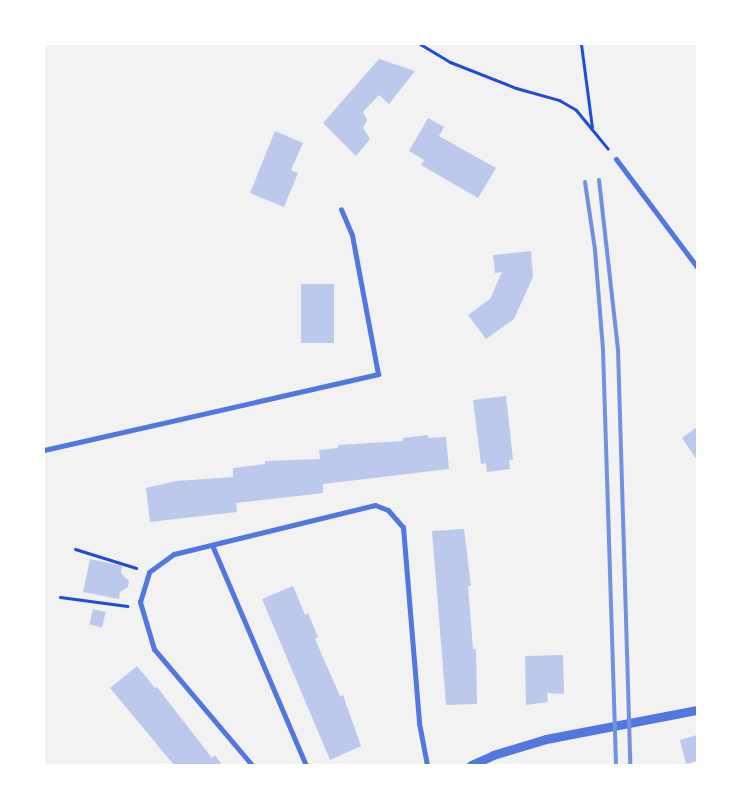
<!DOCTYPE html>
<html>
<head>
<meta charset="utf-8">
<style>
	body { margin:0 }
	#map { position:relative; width:741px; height:809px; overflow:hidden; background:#f2f2f2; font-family:"PT Sans Narrow",sans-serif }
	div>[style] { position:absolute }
	.building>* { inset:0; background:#bdc9ec; transform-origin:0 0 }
	.path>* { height:3px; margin:-1.5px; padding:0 1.5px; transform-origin:1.5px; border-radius:1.5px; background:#1d4ed8 }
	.minor>* { height:5px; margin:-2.5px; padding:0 2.5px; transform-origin:2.5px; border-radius:2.5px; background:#5277de }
	.tertiary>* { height:9px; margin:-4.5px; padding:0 4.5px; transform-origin:4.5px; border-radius:4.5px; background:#5277de }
	.rail>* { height:4px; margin:-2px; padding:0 2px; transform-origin:2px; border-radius:2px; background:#7290e2 }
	span { translate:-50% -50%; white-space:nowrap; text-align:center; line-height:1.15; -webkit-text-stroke:4px #fff; paint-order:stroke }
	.frame { position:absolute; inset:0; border:45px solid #fff; pointer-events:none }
</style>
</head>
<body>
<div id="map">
	<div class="building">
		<i style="clip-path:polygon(379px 59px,415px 71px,389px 104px,379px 95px,363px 112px,367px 120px,363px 128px,370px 139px,356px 156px,323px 123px)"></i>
		<i style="clip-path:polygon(428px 118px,444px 127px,439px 136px,496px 168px,478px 198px,421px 165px,424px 160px,409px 151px)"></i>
		<i style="clip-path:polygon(275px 131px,303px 143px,291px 170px,298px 173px,284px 207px,250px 193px)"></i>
		<i style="clip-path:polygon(531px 251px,533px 277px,514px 319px,486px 339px,468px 315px,490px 299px,502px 272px,495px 273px,493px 255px)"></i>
		<i style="left:301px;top:284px;width:33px;height:59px"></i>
		<i style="clip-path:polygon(506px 396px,513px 460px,509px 460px,510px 469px,487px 472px,486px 463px,481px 464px,473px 400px)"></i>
		<i style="clip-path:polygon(697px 427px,697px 460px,682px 438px)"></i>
		<i style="clip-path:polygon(428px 435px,428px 438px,446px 437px,449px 469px,323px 484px,323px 493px,236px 503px,237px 512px,150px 522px,146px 488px,176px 481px,233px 477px,233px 468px,265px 464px,265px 461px,320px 459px,319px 450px,338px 448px,338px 445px,403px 441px,403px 438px)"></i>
		<i style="clip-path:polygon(464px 529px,471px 586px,468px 586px,473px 649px,476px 649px,477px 704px,446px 705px,432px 531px)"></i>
		<i style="clip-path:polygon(90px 559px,122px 566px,121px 573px,129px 581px,128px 587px,120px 592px,119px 599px,83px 592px)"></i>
		<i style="clip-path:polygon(293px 586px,305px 615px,308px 613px,318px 637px,315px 639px,340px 696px,343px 695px,361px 746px,330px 760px,262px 599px)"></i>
		<i style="left:93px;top:609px;width:13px;height:16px;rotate:13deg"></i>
		<i style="clip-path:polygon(563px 655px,564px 694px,547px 693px,548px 702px,526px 705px,525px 656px)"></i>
		<i style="clip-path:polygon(137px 666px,155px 688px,157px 687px,212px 758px,215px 755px,222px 765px,174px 765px,110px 688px)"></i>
		<i style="clip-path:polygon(697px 735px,697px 761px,686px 764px,680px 740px)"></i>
	</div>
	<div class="path">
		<i style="left:420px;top:44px;width:35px;rotate:31deg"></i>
		<i style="left:450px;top:62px;width:71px;rotate:21.5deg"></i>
		<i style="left:516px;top:88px;width:45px;rotate:15.6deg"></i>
		<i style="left:559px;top:100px;width:20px;rotate:30deg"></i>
		<i style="left:576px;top:110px;width:50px;rotate:50.6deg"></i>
		<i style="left:581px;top:44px;width:84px;rotate:82.5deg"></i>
		<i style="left:75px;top:549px;width:64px;rotate:17.3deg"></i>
		<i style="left:60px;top:597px;width:68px;rotate:7.7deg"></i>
	</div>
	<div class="minor">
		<i style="left:616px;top:159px;width:135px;rotate:53.1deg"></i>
		<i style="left:44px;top:450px;width:343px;rotate:-12.8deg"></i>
		<i style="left:378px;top:374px;width:141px;rotate:-100.6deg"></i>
		<i style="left:352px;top:235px;width:28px;rotate:-113deg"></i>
		<i style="left:212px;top:545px;width:239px;rotate:66.9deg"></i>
		<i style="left:252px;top:765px;width:152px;rotate:-130.2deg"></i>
		<i style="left:154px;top:649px;width:49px;rotate:-106.6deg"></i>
		<i style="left:140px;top:602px;width:31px;rotate:-73deg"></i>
		<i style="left:149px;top:572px;width:31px;rotate:-36deg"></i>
		<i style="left:174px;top:554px;width:207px;rotate:-13.7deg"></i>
		<i style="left:375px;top:505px;width:14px;rotate:21deg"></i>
		<i style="left:388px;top:510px;width:23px;rotate:49deg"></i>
		<i style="left:403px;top:527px;width:197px;rotate:85.3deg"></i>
		<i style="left:419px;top:723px;width:43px;rotate:79.2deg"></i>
	</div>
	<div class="tertiary">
		<i style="left:471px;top:765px;width:24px;rotate:-24deg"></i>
		<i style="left:493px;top:755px;width:55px;rotate:-16.8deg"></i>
		<i style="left:546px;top:739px;width:154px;rotate:-10.9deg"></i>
	</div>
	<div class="rail">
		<i style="left:599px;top:180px;width:170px;rotate:83.6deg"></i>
		<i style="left:618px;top:349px;width:416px;rotate:88.3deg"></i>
		<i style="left:585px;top:182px;width:69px;rotate:81.6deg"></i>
		<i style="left:595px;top:250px;width:100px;rotate:85.4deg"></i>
		<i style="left:603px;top:350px;width:415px;rotate:88.2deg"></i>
	</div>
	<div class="frame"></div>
</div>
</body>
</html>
